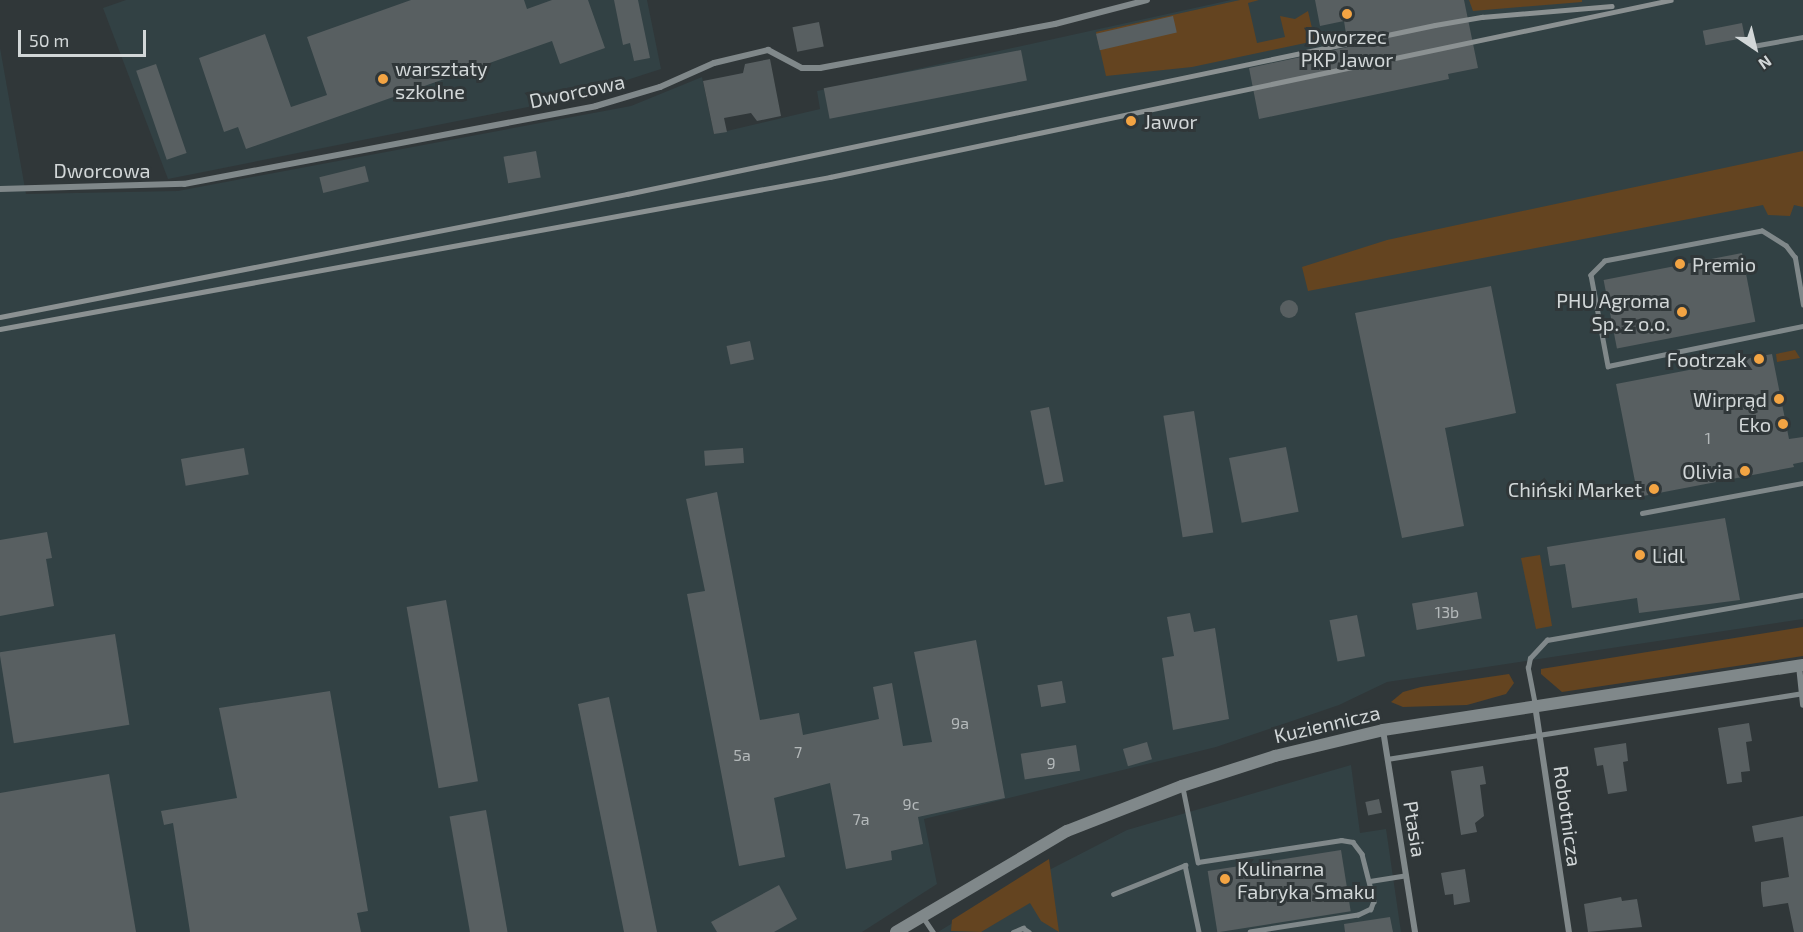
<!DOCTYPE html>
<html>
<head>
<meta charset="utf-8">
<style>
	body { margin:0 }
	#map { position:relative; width:1803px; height:932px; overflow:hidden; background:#303739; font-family:"Exo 2",sans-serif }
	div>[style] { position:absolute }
	.built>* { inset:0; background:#324144 }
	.green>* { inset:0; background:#644420 }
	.building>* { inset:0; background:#585f61; transform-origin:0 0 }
	.round { border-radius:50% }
	.service>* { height:4.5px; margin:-2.25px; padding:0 2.25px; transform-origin:2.25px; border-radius:2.25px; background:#80888a }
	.minor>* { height:6px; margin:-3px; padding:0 3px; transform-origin:3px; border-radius:3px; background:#80888a }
	.secondary>* { height:12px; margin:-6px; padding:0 6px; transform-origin:6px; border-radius:6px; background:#80888a }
	.rail>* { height:4.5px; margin:-2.25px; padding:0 2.25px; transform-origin:2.25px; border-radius:2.25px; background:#8b9192 }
	.dots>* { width:16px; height:16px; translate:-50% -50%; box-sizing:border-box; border:3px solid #303739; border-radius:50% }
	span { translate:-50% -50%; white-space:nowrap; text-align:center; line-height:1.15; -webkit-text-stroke:6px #303739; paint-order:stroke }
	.number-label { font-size:16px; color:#b4b9ba }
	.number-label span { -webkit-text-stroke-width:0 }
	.poi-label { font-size:20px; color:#d2d7d8 }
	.left { translate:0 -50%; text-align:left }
	.right { translate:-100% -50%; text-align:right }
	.street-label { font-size:20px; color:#d2d7d8 }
	.north { position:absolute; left:1725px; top:18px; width:60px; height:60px; -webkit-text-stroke:4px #303739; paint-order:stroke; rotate:145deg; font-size:16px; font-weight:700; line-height:24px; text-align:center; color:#d2d7d8 }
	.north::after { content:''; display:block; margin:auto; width:21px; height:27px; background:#d2d7d8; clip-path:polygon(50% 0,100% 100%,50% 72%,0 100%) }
	.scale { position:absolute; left:18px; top:30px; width:128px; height:27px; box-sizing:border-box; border:3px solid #d2d7d8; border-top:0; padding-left:8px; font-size:18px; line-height:21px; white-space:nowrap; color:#d2d7d8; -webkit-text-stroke:4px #303739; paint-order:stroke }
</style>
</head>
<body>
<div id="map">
	<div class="built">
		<i style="clip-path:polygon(126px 0,647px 0,661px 69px,568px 99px,168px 179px,103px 8px)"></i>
		<i style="clip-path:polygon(1231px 0,1803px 0,1803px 619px,1387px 682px,1339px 705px,1216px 747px,924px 819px,937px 884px,862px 932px,0 932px,0 48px,26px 194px,178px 191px,631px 106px,702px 77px,714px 134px,820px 109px,817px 91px)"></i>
		<i style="clip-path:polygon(1351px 765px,1360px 833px,1386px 829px,1401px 932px,938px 932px,985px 903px,1127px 830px)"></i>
	</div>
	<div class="green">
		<i style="clip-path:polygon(1240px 0,1259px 0,1248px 3px,1257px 43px,1285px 37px,1280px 16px,1295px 19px,1308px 11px,1315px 41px,1192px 67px,1106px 76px,1096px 32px)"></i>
		<i style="clip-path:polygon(1469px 0,1582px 0,1582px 2px,1473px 11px)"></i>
		<i style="clip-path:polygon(1803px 151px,1803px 207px,1794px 205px,1790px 216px,1768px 215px,1763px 205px,1308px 291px,1302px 267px,1387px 240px)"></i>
		<i style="clip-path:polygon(1795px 350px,1800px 358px,1777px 362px,1776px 354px)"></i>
		<i style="clip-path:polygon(1540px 555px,1552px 626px,1536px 629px,1521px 558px)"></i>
		<i style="clip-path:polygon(1803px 627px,1803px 656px,1562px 692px,1541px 674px,1541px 669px)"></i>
		<i style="clip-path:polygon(1509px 674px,1514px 683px,1506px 694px,1467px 705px,1403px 707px,1391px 702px,1403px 692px,1421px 687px)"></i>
		<i style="clip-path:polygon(1049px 859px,1059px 932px,1041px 921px,1030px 903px,981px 932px,951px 931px,952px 920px)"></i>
	</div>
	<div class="building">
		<i style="clip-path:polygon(411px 0,524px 0,527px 9px,552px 0,588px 0,605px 48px,560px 64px,552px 41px,246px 149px,238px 127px,224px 132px,199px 58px,265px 34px,291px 107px,327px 95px,307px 37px)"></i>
		<i style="clip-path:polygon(614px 0,638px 0,650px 58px,634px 61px,630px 43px,623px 45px)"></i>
		<i style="clip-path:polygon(1315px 0,1464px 0,1478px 68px,1448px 74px,1449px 79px,1259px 119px,1249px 68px,1348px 47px,1344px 21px,1320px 26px)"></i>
		<i style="left:1173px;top:16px;width:17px;height:79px;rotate:77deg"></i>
		<i style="left:819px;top:22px;width:25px;height:27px;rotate:79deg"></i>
		<i style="left:1742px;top:23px;width:15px;height:40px;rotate:79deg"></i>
		<i style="left:1021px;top:50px;width:31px;height:201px;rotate:79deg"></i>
		<i style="clip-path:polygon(770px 59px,781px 116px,757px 121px,751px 113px,724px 118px,727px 132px,714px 134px,703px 81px,743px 73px,745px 64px)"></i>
		<i style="left:156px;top:64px;width:94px;height:21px;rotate:71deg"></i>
		<i style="left:536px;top:151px;width:27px;height:33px;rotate:80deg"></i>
		<i style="left:365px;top:166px;width:16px;height:47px;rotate:76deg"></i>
		<i style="left:1742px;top:253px;width:70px;height:141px;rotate:79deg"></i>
		<i style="clip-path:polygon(1491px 286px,1516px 413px,1445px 428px,1464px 526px,1402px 538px,1355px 313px)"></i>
		<i class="round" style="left:1280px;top:300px;width:18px;height:18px"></i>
		<i style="left:750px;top:341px;width:19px;height:24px;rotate:78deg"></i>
		<i style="clip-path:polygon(1772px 354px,1789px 439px,1803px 437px,1803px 462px,1793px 464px,1794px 467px,1638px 497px,1616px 384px)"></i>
		<i style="left:1049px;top:407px;width:76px;height:19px;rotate:79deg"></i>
		<i style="left:1194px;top:411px;width:123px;height:31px;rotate:81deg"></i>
		<i style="left:1286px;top:447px;width:66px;height:58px;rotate:79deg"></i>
		<i style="left:244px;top:448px;width:27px;height:64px;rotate:80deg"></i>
		<i style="left:743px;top:448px;width:15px;height:39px;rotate:86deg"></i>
		<i style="clip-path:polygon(717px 492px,760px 720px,799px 713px,803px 735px,879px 719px,873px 687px,892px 683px,903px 746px,932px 742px,914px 652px,976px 640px,1005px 798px,918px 817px,923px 844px,891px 851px,892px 860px,846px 869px,830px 783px,774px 798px,785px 857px,739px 866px,687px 594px,705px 591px,686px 499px)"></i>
		<i style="clip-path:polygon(1725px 518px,1740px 600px,1639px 613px,1637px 598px,1572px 608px,1565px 564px,1550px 566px,1547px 547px)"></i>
		<i style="clip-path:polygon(47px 532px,52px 558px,46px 559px,54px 606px,0 616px,0 540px)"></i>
		<i style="left:1477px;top:592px;width:27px;height:66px;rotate:80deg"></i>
		<i style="left:446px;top:600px;width:184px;height:40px;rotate:80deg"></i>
		<i style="clip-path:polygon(1190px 613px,1194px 632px,1215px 628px,1229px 719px,1173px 730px,1162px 658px,1174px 656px,1167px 617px)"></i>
		<i style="left:1357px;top:615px;width:42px;height:28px;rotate:79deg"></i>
		<i style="left:115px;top:634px;width:92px;height:117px;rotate:81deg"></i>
		<i style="left:1062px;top:681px;width:22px;height:25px;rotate:80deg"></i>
		<i style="clip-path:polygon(330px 691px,368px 911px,357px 913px,361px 932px,190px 932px,173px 823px,164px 825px,161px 811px,237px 798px,219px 708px)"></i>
		<i style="clip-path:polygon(609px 697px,637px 833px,657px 932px,624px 932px,578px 704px)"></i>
		<i style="clip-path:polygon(1749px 723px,1752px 741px,1746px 742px,1750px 771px,1741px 772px,1742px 782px,1727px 784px,1718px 728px)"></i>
		<i style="left:1147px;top:742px;width:18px;height:25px;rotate:74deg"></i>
		<i style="clip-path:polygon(1626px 743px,1628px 761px,1623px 762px,1627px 791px,1608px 794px,1603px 765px,1597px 766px,1594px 748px)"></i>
		<i style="left:1076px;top:745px;width:26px;height:56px;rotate:81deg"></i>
		<i style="clip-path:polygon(1483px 766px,1486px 784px,1480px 785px,1484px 816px,1475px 823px,1477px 832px,1461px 835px,1451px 771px)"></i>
		<i style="clip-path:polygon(109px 774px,136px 932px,0 932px,0 793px)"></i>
		<i style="left:1379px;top:799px;width:14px;height:14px;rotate:78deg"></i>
		<i style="left:486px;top:810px;width:124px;height:37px;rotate:80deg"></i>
		<i style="clip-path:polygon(1803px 816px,1803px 932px,1794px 932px,1788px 903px,1763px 907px,1761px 891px,1761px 882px,1789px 877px,1783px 837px,1755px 842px,1752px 826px)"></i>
		<i style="left:1341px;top:850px;width:62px;height:135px;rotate:81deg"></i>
		<i style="clip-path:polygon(1465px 869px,1470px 902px,1454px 905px,1453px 894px,1445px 895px,1441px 873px)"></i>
		<i style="clip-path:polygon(779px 885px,797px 919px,774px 932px,717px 932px,711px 922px)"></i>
		<i style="clip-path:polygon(1621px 897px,1622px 901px,1637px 899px,1642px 927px,1588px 932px,1584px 904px)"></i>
		<i style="clip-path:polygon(1390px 917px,1393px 932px,1345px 932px,1344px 924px)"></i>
	</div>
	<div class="service">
		<i style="left:1753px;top:46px;width:51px;rotate:-10.2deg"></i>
		<i style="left:1803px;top:305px;width:48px;rotate:-99.7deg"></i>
		<i style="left:1795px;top:258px;width:15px;rotate:-127deg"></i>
		<i style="left:1786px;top:246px;width:28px;rotate:-148deg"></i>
		<i style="left:1762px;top:231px;width:160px;rotate:169.2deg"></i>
		<i style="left:1605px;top:261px;width:20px;rotate:135deg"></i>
		<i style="left:1591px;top:275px;width:93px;rotate:79.4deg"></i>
		<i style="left:1608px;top:366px;width:199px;rotate:-11.6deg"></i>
		<i style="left:1642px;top:513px;width:164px;rotate:-10.6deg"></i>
		<i style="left:1535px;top:705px;width:38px;rotate:-101deg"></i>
		<i style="left:1528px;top:668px;width:10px;rotate:-79deg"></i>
		<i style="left:1530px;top:658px;width:25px;rotate:-47deg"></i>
		<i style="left:1547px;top:640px;width:260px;rotate:-10deg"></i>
		<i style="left:1387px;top:759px;width:421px;rotate:-9deg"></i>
		<i style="left:1183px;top:788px;width:76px;rotate:78.5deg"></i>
		<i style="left:1198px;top:862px;width:145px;rotate:-8.7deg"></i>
		<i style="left:1341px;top:840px;width:12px;rotate:9deg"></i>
		<i style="left:1353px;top:842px;width:15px;rotate:53deg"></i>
		<i style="left:1362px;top:854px;width:49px;rotate:75.7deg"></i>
		<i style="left:1374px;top:901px;width:9px;rotate:111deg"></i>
		<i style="left:1371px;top:909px;width:14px;rotate:155deg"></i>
		<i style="left:1358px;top:915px;width:109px;rotate:171.1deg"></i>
		<i style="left:1370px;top:881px;width:36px;rotate:-9deg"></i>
		<i style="left:1113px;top:894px;width:78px;rotate:-21.9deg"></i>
		<i style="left:1185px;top:865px;width:68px;rotate:78.2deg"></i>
		<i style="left:923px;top:917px;width:18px;rotate:56deg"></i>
		<i style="left:1013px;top:932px;width:11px;rotate:-22deg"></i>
		<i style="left:1023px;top:928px;width:7px;rotate:34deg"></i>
	</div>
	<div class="minor">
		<i style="left:0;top:189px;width:184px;rotate:-1.6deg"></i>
		<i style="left:184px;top:184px;width:419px;rotate:-10.7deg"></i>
		<i style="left:596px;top:106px;width:67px;rotate:-16.5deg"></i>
		<i style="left:660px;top:87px;width:59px;rotate:-24deg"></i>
		<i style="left:714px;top:63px;width:56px;rotate:-13.5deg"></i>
		<i style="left:768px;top:50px;width:38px;rotate:28deg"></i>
		<i style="left:802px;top:68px;width:18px"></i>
		<i style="left:820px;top:68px;width:239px;rotate:-10.6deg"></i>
		<i style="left:1055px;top:24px;width:95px;rotate:-14.6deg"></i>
		<i style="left:1799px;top:666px;width:39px;rotate:84deg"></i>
		<i style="left:1535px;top:705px;width:230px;rotate:81.5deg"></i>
		<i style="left:1383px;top:730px;width:205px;rotate:81deg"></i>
	</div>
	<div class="secondary">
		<i style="left:896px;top:932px;width:199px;rotate:-30.6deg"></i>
		<i style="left:1067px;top:831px;width:123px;rotate:-21.4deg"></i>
		<i style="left:1182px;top:786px;width:98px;rotate:-17.9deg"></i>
		<i style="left:1275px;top:756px;width:111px;rotate:-13.5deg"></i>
		<i style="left:1383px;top:730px;width:425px;rotate:-8.8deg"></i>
	</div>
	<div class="rail">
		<i style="left:0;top:317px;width:639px;rotate:-11.1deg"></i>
		<i style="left:627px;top:194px;width:825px;rotate:-11.81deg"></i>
		<i style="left:1435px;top:25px;width:48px;rotate:-9.7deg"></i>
		<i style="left:1482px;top:17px;width:130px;rotate:-4.8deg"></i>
		<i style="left:0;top:329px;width:844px;rotate:-10.38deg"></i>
		<i style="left:830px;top:177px;width:859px;rotate:-11.89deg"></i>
	</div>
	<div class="dots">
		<i style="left:1347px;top:14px;background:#f3a443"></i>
		<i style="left:383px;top:79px;background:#f3a443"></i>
		<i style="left:1131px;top:121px;background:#f3a443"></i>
		<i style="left:1680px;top:264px;background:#f3a443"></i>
		<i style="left:1682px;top:312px;background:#f3a443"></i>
		<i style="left:1759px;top:359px;background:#f3a443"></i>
		<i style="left:1779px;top:399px;background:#f3a443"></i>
		<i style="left:1783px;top:424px;background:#f3a443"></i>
		<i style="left:1745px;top:471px;background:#f3a443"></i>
		<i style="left:1654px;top:489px;background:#f3a443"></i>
		<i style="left:1640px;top:555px;background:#f3a443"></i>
		<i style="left:1225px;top:879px;background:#f3a443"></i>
	</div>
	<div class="number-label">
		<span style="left:1708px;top:438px">1</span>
		<span style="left:1447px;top:612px">13b</span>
		<span style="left:960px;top:723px">9a</span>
		<span style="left:798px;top:752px">7</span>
		<span style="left:742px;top:755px">5a</span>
		<span style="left:1051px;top:763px">9</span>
		<span style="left:911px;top:804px">9c</span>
		<span style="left:861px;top:819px">7a</span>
	</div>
	<div class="poi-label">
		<span style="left:1347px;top:48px">Dworzec<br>PKP Jawor</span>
		<span class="left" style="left:395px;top:80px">warsztaty<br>szkolne</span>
		<span class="left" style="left:1144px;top:121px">Jawor</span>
		<span class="left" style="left:1692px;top:264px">Premio</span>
		<span class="right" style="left:1670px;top:312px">PHU Agroma<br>Sp. z o.o.</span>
		<span class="right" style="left:1747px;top:359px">Footrzak</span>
		<span class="right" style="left:1767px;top:399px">Wirprąd</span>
		<span class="right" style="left:1771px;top:424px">Eko</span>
		<span class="right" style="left:1733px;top:471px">Olivia</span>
		<span class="right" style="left:1642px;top:489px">Chiński Market</span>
		<span class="left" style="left:1652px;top:555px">Lidl</span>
		<span class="left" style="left:1237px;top:880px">Kulinarna<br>Fabryka Smaku</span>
	</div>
	<div class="street-label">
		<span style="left:577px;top:91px;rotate:-12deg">Dworcowa</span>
		<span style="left:102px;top:170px">Dworcowa</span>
		<span style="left:1327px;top:724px;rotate:-13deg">Kuziennicza</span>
		<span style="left:1568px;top:816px;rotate:82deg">Robotnicza</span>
		<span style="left:1415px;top:829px;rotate:81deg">Ptasia</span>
	</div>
	<div class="north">N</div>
	<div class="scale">50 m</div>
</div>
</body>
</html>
